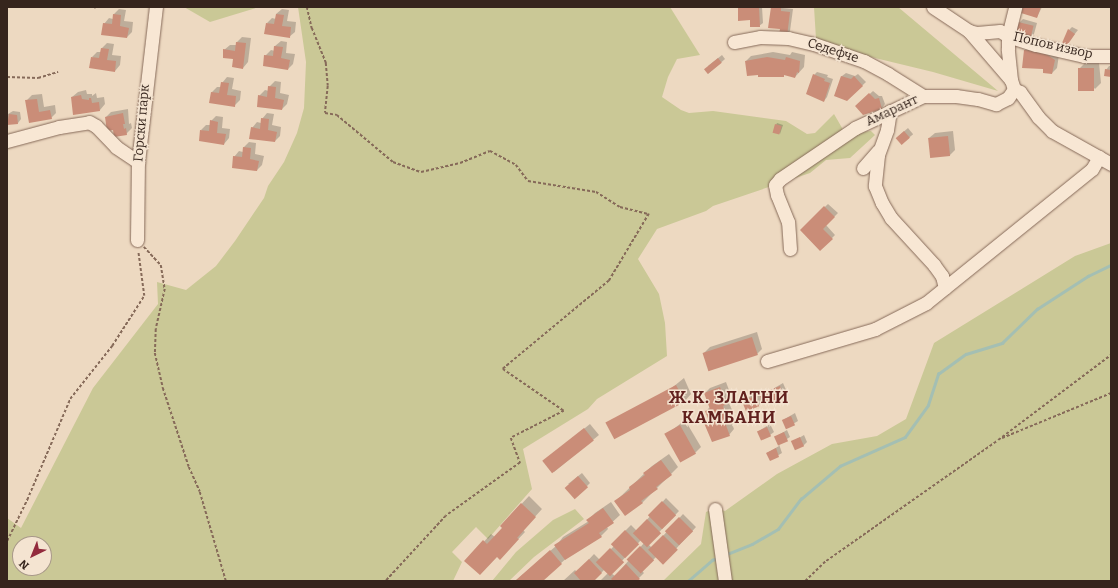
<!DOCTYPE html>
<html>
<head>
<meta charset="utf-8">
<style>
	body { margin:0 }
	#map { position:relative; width:1118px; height:588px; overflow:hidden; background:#edd9c1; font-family:Bitter,serif }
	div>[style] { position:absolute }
	.green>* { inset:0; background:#cac896 }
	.shadow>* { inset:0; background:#0003; transform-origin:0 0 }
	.stream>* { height:2.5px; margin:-1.25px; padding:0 1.25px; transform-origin:1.25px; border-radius:1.25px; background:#a4bfb3 }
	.building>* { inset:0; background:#ca8d78; transform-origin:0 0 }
	.path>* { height:1.5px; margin-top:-0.75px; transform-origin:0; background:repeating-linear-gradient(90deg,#866a59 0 3px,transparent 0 5px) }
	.roads { filter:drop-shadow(0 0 1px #866a59) drop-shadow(0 0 1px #866a59) }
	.minor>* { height:13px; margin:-6.5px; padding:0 6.5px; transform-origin:6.5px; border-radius:6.5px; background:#f8e7d4 }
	span { translate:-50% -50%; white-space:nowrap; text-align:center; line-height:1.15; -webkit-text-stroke:3px #f4e4d1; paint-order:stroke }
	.street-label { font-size:13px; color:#36251d }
	.district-label { font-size:17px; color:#61211e; font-weight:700; letter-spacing:1px }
	.frame { position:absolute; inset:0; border:8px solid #36251d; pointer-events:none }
	.north { position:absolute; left:12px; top:536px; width:40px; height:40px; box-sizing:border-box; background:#f4e4d1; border:1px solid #a89889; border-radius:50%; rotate:223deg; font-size:11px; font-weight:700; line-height:16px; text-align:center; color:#36251d }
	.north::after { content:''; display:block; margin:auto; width:14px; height:18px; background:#932b3d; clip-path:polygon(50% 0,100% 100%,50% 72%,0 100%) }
</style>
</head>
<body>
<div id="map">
	<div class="green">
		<i style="clip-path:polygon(184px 7px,259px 7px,210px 22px)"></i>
		<i style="clip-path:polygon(evenodd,298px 7px,670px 7px,700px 55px,677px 59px,668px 77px,662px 97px,681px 110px,689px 113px,713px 111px,786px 121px,807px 134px,815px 133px,834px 114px,845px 133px,871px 131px,875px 135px,850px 158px,826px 160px,810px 173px,713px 206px,706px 211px,657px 229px,638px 259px,659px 294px,665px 323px,667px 356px,597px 399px,588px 409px,523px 449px,532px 489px,488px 539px,476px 527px,452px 552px,462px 562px,453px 581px,7px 581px,7px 518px,21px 528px,93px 388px,158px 304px,157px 282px,186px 290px,216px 266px,235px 241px,264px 198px,268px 186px,284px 162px,297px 133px,304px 108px,306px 62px,298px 7px,20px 544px,44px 544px,44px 568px,20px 568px,20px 544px)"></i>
		<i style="clip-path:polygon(814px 7px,898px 7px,998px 91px,933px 72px,871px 57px,816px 39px)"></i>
		<i style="clip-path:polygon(1111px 243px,1111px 581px,663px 581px,701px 544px,706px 512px,716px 508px,725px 511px,777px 474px,832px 444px,877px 436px,906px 419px,934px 343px,1075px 256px)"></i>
		<i style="clip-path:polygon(575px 509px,584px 519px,534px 557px,509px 581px,492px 581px,516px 552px,553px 520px)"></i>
	</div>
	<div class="shadow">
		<i style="clip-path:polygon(739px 7px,762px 7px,763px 23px,759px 26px)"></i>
		<i style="clip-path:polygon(772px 7px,793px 9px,790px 31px,787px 34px,781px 28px)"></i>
		<i style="clip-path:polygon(1024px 7px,1042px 7px,1037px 17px)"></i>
		<i style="clip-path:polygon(119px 9px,126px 10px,124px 21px,133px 22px,132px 32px,127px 37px,104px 24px,109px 18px,113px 19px,114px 14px)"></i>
		<i style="clip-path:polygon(282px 9px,289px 10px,287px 21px,296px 22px,295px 32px,289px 37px,267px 23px,272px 18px,276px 19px,276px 14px)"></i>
		<i style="clip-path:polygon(1023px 19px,1037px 23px,1034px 34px,1030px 37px,1019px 23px)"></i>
		<i style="clip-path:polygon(1072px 27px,1078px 30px,1066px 45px,1069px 30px)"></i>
		<i style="clip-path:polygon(242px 37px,251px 38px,248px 62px,243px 68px,224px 50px,230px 45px,236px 45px,237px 42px)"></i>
		<i style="clip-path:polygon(281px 41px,287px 42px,286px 53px,295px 54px,293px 64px,288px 69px,265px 56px,271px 50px,275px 51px,275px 46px)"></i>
		<i style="clip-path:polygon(107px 43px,114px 44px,112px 55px,121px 56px,120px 65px,115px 71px,92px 57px,97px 52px,101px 52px,102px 48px)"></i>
		<i style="clip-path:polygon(1030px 45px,1059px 55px,1057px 68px,1052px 73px,1044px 68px,1023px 67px,1025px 50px)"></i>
		<i style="clip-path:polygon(773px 52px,790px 55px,792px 52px,805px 55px,804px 67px,795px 77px,785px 74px,783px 76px,759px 74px,746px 61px,751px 56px)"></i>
		<i style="clip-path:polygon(722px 55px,725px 59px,708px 74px,708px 66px)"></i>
		<i style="clip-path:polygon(1085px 63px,1099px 63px,1101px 83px,1095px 89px,1079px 69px)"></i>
		<i style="clip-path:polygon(1109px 66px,1111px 66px,1111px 76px,1106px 70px)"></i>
		<i style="clip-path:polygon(817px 72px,828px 75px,827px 77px,833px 79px,827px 97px,824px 101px,814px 75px)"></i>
		<i style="clip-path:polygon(846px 73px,855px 76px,858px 74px,866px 82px,847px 100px,835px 95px,842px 76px)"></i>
		<i style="clip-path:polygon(227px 77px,234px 78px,232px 89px,241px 91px,240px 100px,234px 106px,210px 102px,212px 92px,217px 87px,221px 87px,222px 83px)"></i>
		<i style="clip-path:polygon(275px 81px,281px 82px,280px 93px,289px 95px,287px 104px,282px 109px,259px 96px,265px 90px,269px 91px,269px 87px)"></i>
		<i style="clip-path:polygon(86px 90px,87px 94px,92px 94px,92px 96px,96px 93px,97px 98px,104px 97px,105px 104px,100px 110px,74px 114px,72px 97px,78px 92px)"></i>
		<i style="clip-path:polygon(873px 91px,879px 96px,882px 96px,885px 104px,882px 108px,863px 114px,860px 103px)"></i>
		<i style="clip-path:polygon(42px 94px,44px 107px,55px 105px,56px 113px,51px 118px,30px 122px,26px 101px,32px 95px)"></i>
		<i style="clip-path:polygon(7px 108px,8px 114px,13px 111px,20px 112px,21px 119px,18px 123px,7px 124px)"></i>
		<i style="clip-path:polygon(128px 109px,129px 124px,131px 123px,132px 128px,126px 134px,106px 117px,111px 112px)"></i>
		<i style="clip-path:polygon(267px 113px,274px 114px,272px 125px,281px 127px,280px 136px,275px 141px,252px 128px,257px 122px,261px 123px,262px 119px)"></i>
		<i style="clip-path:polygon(216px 116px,223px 117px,222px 128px,230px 129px,229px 138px,224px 144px,201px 130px,206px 125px,210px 125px,211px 121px)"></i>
		<i style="clip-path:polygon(777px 123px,783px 125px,780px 134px,776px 125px)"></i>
		<i style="left:908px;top:128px;width:8px;height:15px;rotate:50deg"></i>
		<i style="clip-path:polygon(953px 131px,955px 150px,950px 155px,931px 157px,929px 138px,935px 133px)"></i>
		<i style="clip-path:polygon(249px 142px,256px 143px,255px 154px,264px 156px,262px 165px,257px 170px,234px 157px,239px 151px,243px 152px,244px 147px)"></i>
		<i style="clip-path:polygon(828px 204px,838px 213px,826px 225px,835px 235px,820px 250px,801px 230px)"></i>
		<i style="clip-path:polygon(757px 332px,762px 349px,757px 354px,704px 353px,710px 347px)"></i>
		<i style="clip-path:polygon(684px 378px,691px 394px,684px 402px,615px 434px)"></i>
		<i style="clip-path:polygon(726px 382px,732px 398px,728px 401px,733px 412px,729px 416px,734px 429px,729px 435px,705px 423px,710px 419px,706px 411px,710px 407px,705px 393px,710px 388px)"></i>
		<i style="clip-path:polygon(783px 383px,787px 392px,783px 395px,771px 390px)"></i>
		<i style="clip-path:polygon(768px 392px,771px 399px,763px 401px,759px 405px,743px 401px,746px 398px,759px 393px,760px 396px)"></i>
		<i style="clip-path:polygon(795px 413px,798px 421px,786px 428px,783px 420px)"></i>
		<i style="clip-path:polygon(685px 420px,701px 447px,695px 453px,666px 435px)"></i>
		<i style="clip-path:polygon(590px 424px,599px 435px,554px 472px,550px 456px)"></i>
		<i style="clip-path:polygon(770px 424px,774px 432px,770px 435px,759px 431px)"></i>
		<i style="clip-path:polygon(787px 430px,790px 437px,779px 444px,782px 453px,770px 460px,767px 453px,779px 446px,775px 437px)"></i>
		<i style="clip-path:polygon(804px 435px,807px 442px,803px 446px,792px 442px)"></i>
		<i style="clip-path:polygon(669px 454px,678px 467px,642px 503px,616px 501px,652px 466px)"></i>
		<i style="clip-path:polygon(582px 473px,590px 483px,587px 486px,568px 484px)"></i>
		<i style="clip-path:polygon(529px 496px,542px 509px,523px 530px,525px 532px,507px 551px,497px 556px,466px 561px,491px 534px,495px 537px,503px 527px,501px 526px)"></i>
		<i style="clip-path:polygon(evenodd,666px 498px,679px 511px,648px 544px,652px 548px,683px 514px,696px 527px,663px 563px,657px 556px,642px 571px,644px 573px,636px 581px,600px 581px,608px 573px,604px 570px,593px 581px,563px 581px,575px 570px,577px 572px,594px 554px,600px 560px,614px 546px,612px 544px,631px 525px,637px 531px,666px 498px,641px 540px,644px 543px,615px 576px,611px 573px,641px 540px)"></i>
		<i style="clip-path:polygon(611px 502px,620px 515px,607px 527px,608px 529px,601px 536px,569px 556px,541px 581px,515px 581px,556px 546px,563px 537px,589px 521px,588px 520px,595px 513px)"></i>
	</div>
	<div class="stream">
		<i style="left:725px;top:555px;width:29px;rotate:-22deg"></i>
		<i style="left:752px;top:544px;width:30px;rotate:-30deg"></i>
		<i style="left:778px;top:529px;width:38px;rotate:-53deg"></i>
		<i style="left:801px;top:499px;width:51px;rotate:-40.2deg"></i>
		<i style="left:840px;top:466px;width:71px;rotate:-24deg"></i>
		<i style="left:905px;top:437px;width:39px;rotate:-54deg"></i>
		<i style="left:928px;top:405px;width:33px;rotate:-72deg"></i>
		<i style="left:938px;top:374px;width:34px;rotate:-36deg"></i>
		<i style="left:966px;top:354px;width:38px;rotate:-17deg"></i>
		<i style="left:1002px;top:343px;width:49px;rotate:-44.2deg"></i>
		<i style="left:1037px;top:309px;width:61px;rotate:-32.9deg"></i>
		<i style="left:1088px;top:276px;width:25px;rotate:-26deg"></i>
		<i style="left:688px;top:581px;width:32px;rotate:-41deg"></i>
		<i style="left:712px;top:560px;width:6px;rotate:-18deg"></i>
	</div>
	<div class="building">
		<i style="clip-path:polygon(738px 7px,759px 7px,760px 27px,750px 27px,750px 20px,738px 21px)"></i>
		<i style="clip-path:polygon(771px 7px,781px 7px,781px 11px,790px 12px,787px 36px,779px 34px,780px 29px,768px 28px)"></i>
		<i style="clip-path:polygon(1023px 7px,1041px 7px,1037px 18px,1021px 13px)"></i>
		<i style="clip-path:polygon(113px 14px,121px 15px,120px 26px,129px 28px,127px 38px,101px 35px,103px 23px,112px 24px)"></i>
		<i style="clip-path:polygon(276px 14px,284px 15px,282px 26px,291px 27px,290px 38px,264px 34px,266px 23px,274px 24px)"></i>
		<i style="left:1018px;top:22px;width:16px;height:12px;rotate:14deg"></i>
		<i style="clip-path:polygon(1068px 29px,1075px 34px,1066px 47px,1062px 43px)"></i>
		<i style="clip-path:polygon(236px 42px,246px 43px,243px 69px,232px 67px,233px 59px,223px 58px,223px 49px,235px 51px)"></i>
		<i style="clip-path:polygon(274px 46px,283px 47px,281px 58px,290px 60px,288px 70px,263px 66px,264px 55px,273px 56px)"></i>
		<i style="clip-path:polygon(101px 48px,109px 49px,107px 60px,116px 61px,115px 72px,89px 68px,91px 57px,99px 58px)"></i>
		<i style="clip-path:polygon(1024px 50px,1046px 51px,1046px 54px,1055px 60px,1052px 74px,1043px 73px,1043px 69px,1022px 68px)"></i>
		<i style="clip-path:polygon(767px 57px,785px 60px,786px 57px,800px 61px,799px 73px,797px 72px,795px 78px,784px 75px,784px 77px,758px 77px,758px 75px,747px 76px,745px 61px)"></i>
		<i style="left:718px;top:58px;width:6px;height:18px;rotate:51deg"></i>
		<i style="left:1078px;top:68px;width:16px;height:23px"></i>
		<i style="clip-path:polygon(1105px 69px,1111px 70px,1111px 77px,1104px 76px)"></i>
		<i style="clip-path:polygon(813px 74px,825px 79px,824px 81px,830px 83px,824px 102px,806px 94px)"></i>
		<i style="clip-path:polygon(841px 76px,851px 79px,854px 76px,863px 86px,847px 101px,834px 96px)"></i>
		<i style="clip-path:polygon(221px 82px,229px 83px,227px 95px,236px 96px,235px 107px,209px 103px,211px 92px,219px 93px)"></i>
		<i style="clip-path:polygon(268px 86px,276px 87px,275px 98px,284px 100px,282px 110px,257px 107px,258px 95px,267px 97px)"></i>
		<i style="clip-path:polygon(869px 93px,875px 99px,879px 98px,882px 109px,863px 115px,855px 106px)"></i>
		<i style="clip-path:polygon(81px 95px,82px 99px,89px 100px,89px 98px,91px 98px,92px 103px,99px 102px,100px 111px,73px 115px,71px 97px)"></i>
		<i style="clip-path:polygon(37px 99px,39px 112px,50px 110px,52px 119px,29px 123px,25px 100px)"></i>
		<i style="clip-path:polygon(123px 113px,125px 124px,123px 124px,124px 129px,126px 128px,127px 135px,114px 137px,113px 130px,107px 131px,105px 117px)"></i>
		<i style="clip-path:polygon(9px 114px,17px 115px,18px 124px,7px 125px)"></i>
		<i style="clip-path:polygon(261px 118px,269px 119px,268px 130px,277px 132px,275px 142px,249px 139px,251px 127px,260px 129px)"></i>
		<i style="clip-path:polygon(210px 120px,218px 122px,217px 133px,226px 134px,224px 145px,199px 141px,200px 130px,209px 131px)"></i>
		<i style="left:775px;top:124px;width:7px;height:9px;rotate:16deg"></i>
		<i style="left:904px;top:131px;width:9px;height:11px;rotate:49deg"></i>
		<i style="left:948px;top:136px;width:20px;height:20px;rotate:84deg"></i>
		<i style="clip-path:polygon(243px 147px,251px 148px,250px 159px,259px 161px,257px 171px,232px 168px,233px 156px,242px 157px)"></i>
		<i style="clip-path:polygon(824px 206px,835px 217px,823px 229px,833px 239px,820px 251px,800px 230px)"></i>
		<i style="left:752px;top:337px;width:19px;height:52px;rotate:72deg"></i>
		<i style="left:676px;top:385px;width:19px;height:80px;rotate:62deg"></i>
		<i style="left:780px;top:386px;width:11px;height:12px;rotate:68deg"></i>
		<i style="clip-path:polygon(720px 387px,727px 404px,723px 406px,728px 418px,724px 420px,730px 436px,712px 442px,704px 423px,709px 421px,705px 411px,710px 409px,704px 393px)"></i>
		<i style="left:767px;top:392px;width:9px;height:8px;rotate:72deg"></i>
		<i style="left:755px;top:396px;width:11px;height:14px;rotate:68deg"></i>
		<i style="left:791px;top:416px;width:10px;height:10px;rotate:66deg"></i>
		<i style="left:680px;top:425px;width:33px;height:18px;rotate:61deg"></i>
		<i style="left:767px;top:427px;width:10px;height:11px;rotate:66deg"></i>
		<i style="left:584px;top:428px;width:16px;height:53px;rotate:52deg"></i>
		<i style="left:784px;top:432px;width:10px;height:11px;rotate:66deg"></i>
		<i style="left:800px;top:437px;width:10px;height:10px;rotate:66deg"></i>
		<i style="clip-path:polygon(776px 448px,779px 457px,770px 461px,766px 453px)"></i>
		<i style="clip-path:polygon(661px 460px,672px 475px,656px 487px,658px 489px,641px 501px,643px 503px,625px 516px,614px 501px,630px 490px,629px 487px,645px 475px,643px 473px)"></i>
		<i style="left:578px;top:476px;width:15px;height:18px;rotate:48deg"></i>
		<i style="left:662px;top:501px;width:20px;height:20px;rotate:45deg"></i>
		<i style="clip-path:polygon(521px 503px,536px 517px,517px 538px,519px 539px,500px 560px,497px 557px,480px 575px,464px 561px,483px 540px,487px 544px,502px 528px,500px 526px)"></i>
		<i style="clip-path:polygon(603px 508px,614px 523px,599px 533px,602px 537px,565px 560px,554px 545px,589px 523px,586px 520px)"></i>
		<i style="left:679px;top:517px;width:20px;height:20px;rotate:45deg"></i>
		<i style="left:647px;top:519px;width:20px;height:20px;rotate:45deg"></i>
		<i style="left:625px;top:530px;width:20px;height:20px;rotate:45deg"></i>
		<i style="left:663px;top:535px;width:21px;height:21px;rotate:45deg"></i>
		<i style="left:640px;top:546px;width:20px;height:19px;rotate:45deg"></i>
		<i style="left:610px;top:548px;width:20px;height:20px;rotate:45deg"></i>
		<i style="clip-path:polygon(550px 550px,562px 564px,543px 581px,515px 581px)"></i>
		<i style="clip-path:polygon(589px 559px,602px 573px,594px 581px,581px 581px,574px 573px)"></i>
		<i style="clip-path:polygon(626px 564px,640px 579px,637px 581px,613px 581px,611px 579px)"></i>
	</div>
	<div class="path">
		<i style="left:94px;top:7px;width:2px;rotate:27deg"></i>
		<i style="left:307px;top:7px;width:22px;rotate:77deg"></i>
		<i style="left:312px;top:28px;width:38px;rotate:68deg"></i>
		<i style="left:326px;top:63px;width:23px;rotate:85deg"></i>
		<i style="left:328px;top:86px;width:27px;rotate:96deg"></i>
		<i style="left:325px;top:113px;width:12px;rotate:9deg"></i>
		<i style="left:337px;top:115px;width:73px;rotate:40deg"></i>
		<i style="left:393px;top:162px;width:30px;rotate:20deg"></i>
		<i style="left:421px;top:172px;width:40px;rotate:-13deg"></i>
		<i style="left:460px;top:163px;width:32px;rotate:-22deg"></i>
		<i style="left:490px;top:151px;width:30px;rotate:28deg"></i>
		<i style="left:516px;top:165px;width:20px;rotate:53deg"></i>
		<i style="left:528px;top:181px;width:69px;rotate:9.2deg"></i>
		<i style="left:596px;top:192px;width:28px;rotate:32deg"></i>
		<i style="left:620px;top:207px;width:30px;rotate:14deg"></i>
		<i style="left:649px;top:214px;width:78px;rotate:120.8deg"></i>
		<i style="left:609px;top:281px;width:138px;rotate:140.3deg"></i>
		<i style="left:503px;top:369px;width:74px;rotate:34.5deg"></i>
		<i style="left:564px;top:411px;width:59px;rotate:153deg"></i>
		<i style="left:511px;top:438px;width:27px;rotate:70deg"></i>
		<i style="left:520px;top:463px;width:91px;rotate:144.4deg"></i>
		<i style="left:446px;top:516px;width:88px;rotate:132.7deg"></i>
		<i style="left:7px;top:77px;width:31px;rotate:2deg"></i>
		<i style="left:38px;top:78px;width:21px;rotate:-17deg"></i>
		<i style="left:144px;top:247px;width:25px;rotate:47deg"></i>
		<i style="left:161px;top:265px;width:24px;rotate:81deg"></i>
		<i style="left:165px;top:289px;width:41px;rotate:102.7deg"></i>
		<i style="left:156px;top:329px;width:24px;rotate:92deg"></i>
		<i style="left:155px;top:353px;width:36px;rotate:77deg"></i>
		<i style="left:163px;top:388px;width:83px;rotate:71.8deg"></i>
		<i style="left:189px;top:467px;width:27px;rotate:66deg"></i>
		<i style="left:200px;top:492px;width:93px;rotate:73.7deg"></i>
		<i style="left:1002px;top:438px;width:118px;rotate:-22.4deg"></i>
		<i style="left:7px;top:541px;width:46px;rotate:-64deg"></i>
		<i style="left:27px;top:500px;width:110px;rotate:-66.9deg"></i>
		<i style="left:70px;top:399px;width:68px;rotate:-51.6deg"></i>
		<i style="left:112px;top:346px;width:59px;rotate:-57.4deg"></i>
		<i style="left:144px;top:296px;width:45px;rotate:-97.6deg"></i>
		<i style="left:805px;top:581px;width:29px;rotate:-44deg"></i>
		<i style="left:826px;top:561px;width:210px;rotate:-35.1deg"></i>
		<i style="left:998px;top:440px;width:141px;rotate:-37deg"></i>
	</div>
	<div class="roads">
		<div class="minor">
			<i style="left:933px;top:7px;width:43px;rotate:33.7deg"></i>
			<i style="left:969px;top:31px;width:8px;rotate:14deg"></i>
			<i style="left:977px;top:33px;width:23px;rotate:-5deg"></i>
			<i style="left:1000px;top:31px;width:9px;rotate:32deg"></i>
			<i style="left:1008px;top:36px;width:29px;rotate:18deg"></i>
			<i style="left:1036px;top:45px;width:49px;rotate:12.9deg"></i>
			<i style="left:1084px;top:56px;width:27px"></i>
			<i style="left:734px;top:42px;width:26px;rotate:-11deg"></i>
			<i style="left:760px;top:37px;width:28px;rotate:2deg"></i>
			<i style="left:788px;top:38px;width:27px;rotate:13deg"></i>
			<i style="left:814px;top:44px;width:53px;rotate:18.8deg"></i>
			<i style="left:864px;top:61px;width:27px;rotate:28deg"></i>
			<i style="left:888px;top:74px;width:41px;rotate:32.2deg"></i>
			<i style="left:1011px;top:80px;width:31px;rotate:-96deg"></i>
			<i style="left:1008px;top:49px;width:13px;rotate:-90deg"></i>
			<i style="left:1008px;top:36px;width:30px;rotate:-76deg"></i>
			<i style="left:1014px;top:89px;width:7px;rotate:27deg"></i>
			<i style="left:1020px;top:92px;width:31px;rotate:54deg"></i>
			<i style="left:1038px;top:117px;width:20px;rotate:45deg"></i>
			<i style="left:1052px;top:131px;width:68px;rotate:29.2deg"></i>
			<i style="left:890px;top:111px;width:19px;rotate:99deg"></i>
			<i style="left:887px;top:130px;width:27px;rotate:110deg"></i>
			<i style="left:878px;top:155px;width:31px;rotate:96deg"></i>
			<i style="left:875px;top:186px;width:18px;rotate:68deg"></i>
			<i style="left:882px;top:203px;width:17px;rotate:59deg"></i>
			<i style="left:891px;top:218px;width:64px;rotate:47.5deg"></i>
			<i style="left:934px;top:265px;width:14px;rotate:54deg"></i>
			<i style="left:942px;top:276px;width:12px;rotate:76deg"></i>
			<i style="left:7px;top:141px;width:54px;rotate:-15.1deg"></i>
			<i style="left:59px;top:127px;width:30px;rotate:-9deg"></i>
			<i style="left:89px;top:122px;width:8px;rotate:30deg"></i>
			<i style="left:96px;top:126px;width:29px;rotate:46deg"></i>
			<i style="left:116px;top:147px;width:27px;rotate:34deg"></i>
			<i style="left:863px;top:168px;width:23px;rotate:-49deg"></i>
			<i style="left:137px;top:240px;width:78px;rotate:-89.3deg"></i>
			<i style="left:138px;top:162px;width:156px;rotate:-83.4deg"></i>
			<i style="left:790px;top:249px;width:27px;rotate:-94deg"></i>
			<i style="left:788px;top:222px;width:29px;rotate:-112deg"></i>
			<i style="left:777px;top:195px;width:10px;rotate:-101deg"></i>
			<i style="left:775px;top:185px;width:8px;rotate:-50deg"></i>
			<i style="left:780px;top:179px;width:91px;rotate:-34.2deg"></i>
			<i style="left:855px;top:128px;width:75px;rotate:-25.2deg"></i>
			<i style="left:923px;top:96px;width:33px"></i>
			<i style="left:956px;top:96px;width:22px;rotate:8deg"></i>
			<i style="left:978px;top:99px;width:19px;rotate:16deg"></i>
			<i style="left:996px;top:104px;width:13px;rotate:-27deg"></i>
			<i style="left:1008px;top:98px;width:11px;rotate:-56deg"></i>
			<i style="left:1014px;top:89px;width:9px;rotate:-108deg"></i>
			<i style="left:1011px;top:80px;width:65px;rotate:-130.6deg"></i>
			<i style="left:767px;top:361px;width:113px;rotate:-16.5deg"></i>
			<i style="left:875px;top:329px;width:57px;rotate:-27deg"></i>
			<i style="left:926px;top:303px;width:213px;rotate:-38.9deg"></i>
			<i style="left:1092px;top:169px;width:14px;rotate:-60deg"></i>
			<i style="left:715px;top:509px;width:73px;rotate:82.1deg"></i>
		</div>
	</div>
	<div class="street-label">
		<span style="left:1053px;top:46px;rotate:13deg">Попов извор</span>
		<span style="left:833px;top:51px;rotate:18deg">Седефче</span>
		<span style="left:892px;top:111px;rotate:-25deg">Амарант</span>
		<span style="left:142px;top:123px;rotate:-85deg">Горски парк</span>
	</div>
	<div class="district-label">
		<span style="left:729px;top:408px">Ж.К. ЗЛАТНИ<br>КАМБАНИ</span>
	</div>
	<div class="frame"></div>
	<div class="north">N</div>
</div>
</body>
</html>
